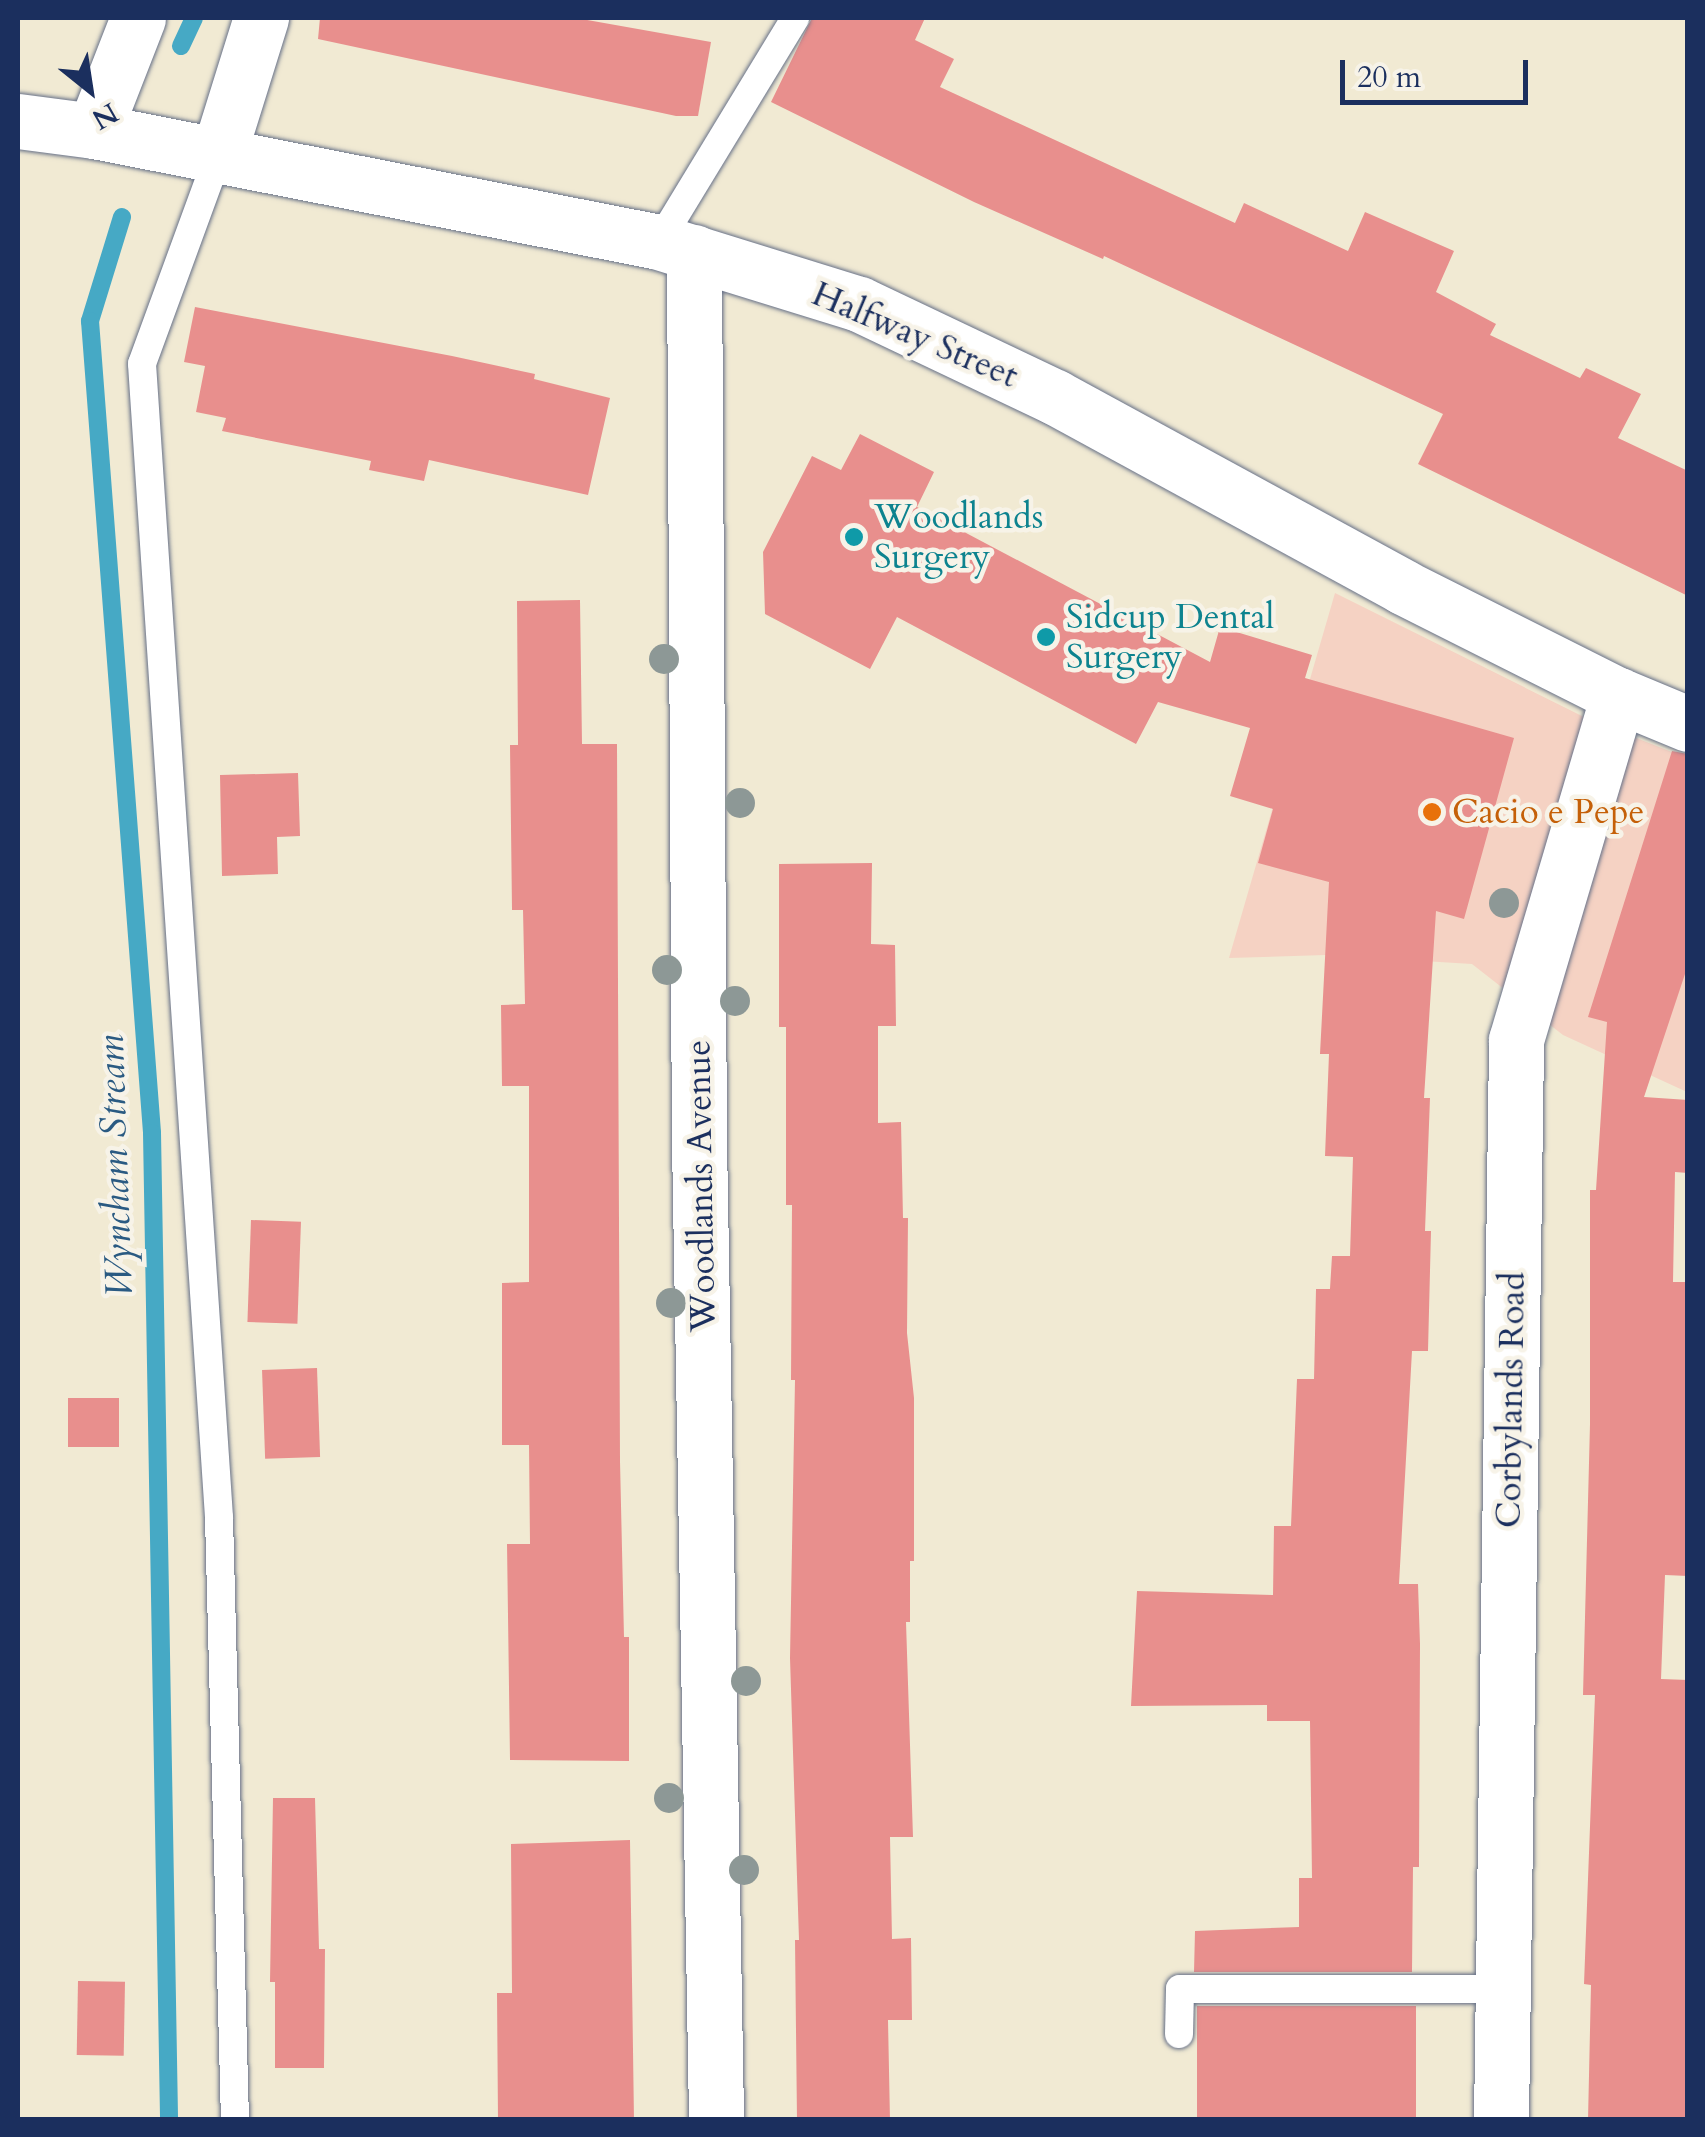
<!DOCTYPE html>
<html>
<head>
<meta charset="utf-8">
<style>
	body { margin:0 }
	#map { position:relative; width:1705px; height:2137px; overflow:hidden; background:#f1ead3; font-family:Cardo,serif }
	div>[style] { position:absolute }
	.built>* { inset:0; background:#f5d2c3 }
	.stream>* { height:18px; margin:-9px; padding:0 9px; transform-origin:9px; border-radius:9px; background:#46a9c5 }
	.building>* { inset:0; background:#e88f8d; transform-origin:0 0 }
	.roads { filter:drop-shadow(0 0 2px #667087) drop-shadow(0 0 2px #667087) }
	.lane>* { height:28px; margin:-14px; padding:0 14px; transform-origin:14px; border-radius:14px; background:#fff }
	.street>* { height:55px; margin:-27.5px; padding:0 27.5px; transform-origin:27.5px; border-radius:27.5px; background:#fff }
	.secondary>* { height:55px; margin:-27.5px; padding:0 27.5px; transform-origin:27.5px; border-radius:27.5px; background:#fff }
	.trees>* { width:30px; height:30px; margin:-15px; border-radius:50%; background:#8d9896 }
	.dots>* { width:28px; height:28px; translate:-50% -50%; box-sizing:border-box; border:5px solid #f7f3e8; border-radius:50% }
	span { translate:-50% -50%; white-space:nowrap; text-align:center; line-height:1.15; -webkit-text-stroke:9px #f7f3e8; paint-order:stroke }
	.street-label { font-size:35px; color:#1b2f5e }
	.culture-label { font-size:35px; color:#0d838f }
	.left { translate:0 -50%; text-align:left }
	.food-label { font-size:35px; color:#c56008 }
	.water-label { font-size:38px; color:#2a5a82; font-style:italic }
	.frame { position:absolute; inset:0; border:20px solid #1b2f5e; pointer-events:none }
	.north { position:absolute; left:40px; top:40px; width:100px; height:100px; -webkit-text-stroke:8px #f7f3e8; paint-order:stroke; rotate:150deg; font-size:28px; font-weight:700; line-height:40px; text-align:center; color:#1b2f5e }
	.north::after { content:''; display:block; margin:auto; width:35px; height:45px; background:#1b2f5e; clip-path:polygon(50% 0,100% 100%,50% 72%,0 100%) }
	.scale { position:absolute; left:1340px; top:60px; width:188px; height:45px; box-sizing:border-box; border:5px solid #1b2f5e; border-top:0; padding-left:12px; font-size:30px; line-height:35px; white-space:nowrap; color:#1b2f5e; -webkit-text-stroke:8px #f7f3e8; paint-order:stroke }
</style>
</head>
<body>
<div id="map">
	<div class="built">
		<i style="clip-path:polygon(1335px 593px,1588px 719px,1687px 758px,1687px 1092px,1563px 1035px,1472px 964px,1325px 955px,1229px 958px)"></i>
	</div>
	<div class="stream">
		<i style="left:181px;top:46px;width:31px;rotate:-65deg"></i>
		<i style="left:122px;top:217px;width:109px;rotate:107.1deg"></i>
		<i style="left:90px;top:321px;width:814px;rotate:85.63deg"></i>
		<i style="left:152px;top:1133px;width:987px;rotate:89.01deg"></i>
	</div>
	<div class="building">
		<i style="clip-path:polygon(320px 18px,576px 18px,711px 42px,698px 116px,676px 116px,318px 39px)"></i>
		<i style="clip-path:polygon(812px 18px,925px 18px,915px 40px,954px 59px,940px 87px,1235px 223px,1244px 203px,1348px 251px,1365px 212px,1454px 251px,1436px 292px,1496px 324px,1490px 335px,1580px 378px,1586px 368px,1641px 394px,1618px 438px,1688px 471px,1688px 596px,1418px 464px,1443px 414px,1104px 256px,1103px 259px,974px 202px,771px 102px)"></i>
		<i style="clip-path:polygon(195px 307px,452px 356px,535px 374px,534px 379px,610px 398px,588px 495px,429px 460px,424px 481px,369px 470px,371px 461px,222px 431px,226px 418px,196px 412px,205px 366px,184px 362px)"></i>
		<i style="clip-path:polygon(860px 434px,934px 472px,917px 507px,1210px 662px,1220px 627px,1312px 655px,1305px 678px,1514px 738px,1464px 919px,1436px 911px,1424px 1098px,1430px 1098px,1425px 1231px,1431px 1231px,1428px 1351px,1412px 1351px,1399px 1584px,1418px 1584px,1420px 1644px,1419px 1867px,1413px 1867px,1412px 1972px,1194px 1972px,1195px 1931px,1299px 1927px,1299px 1878px,1312px 1878px,1310px 1721px,1267px 1721px,1267px 1705px,1131px 1706px,1137px 1591px,1273px 1595px,1274px 1526px,1291px 1526px,1297px 1379px,1314px 1379px,1316px 1289px,1330px 1289px,1332px 1256px,1350px 1256px,1353px 1157px,1325px 1156px,1329px 1054px,1320px 1054px,1329px 882px,1258px 863px,1273px 809px,1230px 796px,1250px 728px,1158px 702px,1136px 744px,897px 617px,870px 669px,765px 614px,763px 552px,812px 456px,841px 470px)"></i>
		<i style="clip-path:polygon(580px 600px,582px 744px,617px 744px,620px 1461px,624px 1637px,629px 1637px,629px 1761px,510px 1760px,507px 1544px,530px 1544px,529px 1445px,502px 1445px,502px 1283px,529px 1282px,529px 1086px,502px 1086px,501px 1005px,525px 1004px,523px 910px,512px 910px,510px 745px,518px 745px,517px 601px)"></i>
		<i style="clip-path:polygon(1672px 751px,1688px 754px,1688px 965px,1644px 1097px,1688px 1100px,1688px 1173px,1675px 1172px,1673px 1282px,1688px 1282px,1688px 1576px,1665px 1575px,1661px 1679px,1688px 1680px,1688px 2120px,1588px 2120px,1591px 1985px,1584px 1984px,1595px 1695px,1583px 1695px,1590px 1424px,1590px 1190px,1596px 1190px,1607px 1022px,1588px 1017px)"></i>
		<i style="clip-path:polygon(298px 773px,300px 836px,277px 837px,278px 874px,222px 876px,220px 775px)"></i>
		<i style="clip-path:polygon(872px 863px,871px 944px,895px 945px,896px 1026px,878px 1026px,878px 1123px,901px 1122px,903px 1218px,908px 1218px,907px 1333px,914px 1398px,914px 1561px,910px 1561px,910px 1622px,906px 1622px,913px 1837px,890px 1837px,892px 1939px,911px 1938px,912px 2020px,888px 2020px,890px 2120px,797px 2120px,795px 1940px,799px 1940px,790px 1658px,795px 1380px,791px 1380px,792px 1205px,786px 1205px,786px 1027px,779px 1027px,779px 864px)"></i>
		<i style="left:251px;top:1220px;width:50px;height:102px;rotate:2deg"></i>
		<i style="left:317px;top:1368px;width:89px;height:55px;rotate:88deg"></i>
		<i style="left:68px;top:1398px;width:51px;height:49px"></i>
		<i style="clip-path:polygon(273px 1798px,315px 1798px,319px 1949px,325px 1949px,324px 2068px,275px 2068px,275px 1982px,270px 1982px)"></i>
		<i style="clip-path:polygon(630px 1840px,634px 2120px,498px 2120px,497px 1993px,512px 1993px,511px 1844px)"></i>
		<i style="left:78px;top:1981px;width:47px;height:74px;rotate:1deg"></i>
		<i style="left:1197px;top:2006px;width:219px;height:114px"></i>
	</div>
	<div class="roads">
		<div class="lane">
			<i style="left:218px;top:156px;width:221px;rotate:110.1deg"></i>
			<i style="left:142px;top:364px;width:1157px;rotate:86.18deg"></i>
			<i style="left:219px;top:1518px;width:602px;rotate:88.48deg"></i>
			<i style="left:659px;top:242px;width:262px;rotate:-58.7deg"></i>
			<i style="left:1179px;top:2034px;width:45px;rotate:-88.7deg"></i>
			<i style="left:1180px;top:1989px;width:323px"></i>
		</div>
		<div class="street">
			<i style="left:94px;top:131px;width:121px;rotate:-68.7deg"></i>
			<i style="left:218px;top:156px;width:145px;rotate:-72.7deg"></i>
			<i style="left:694px;top:252px;width:890px;rotate:89.68deg"></i>
			<i style="left:699px;top:1142px;width:978px;rotate:89deg"></i>
			<i style="left:1501px;top:2120px;width:1080px;rotate:-89.2deg"></i>
			<i style="left:1516px;top:1040px;width:360px;rotate:-73.5deg"></i>
		</div>
		<div class="secondary">
			<i style="left:18px;top:121px;width:77px;rotate:7.5deg"></i>
			<i style="left:94px;top:131px;width:576px;rotate:11.11deg"></i>
			<i style="left:659px;top:242px;width:209px;rotate:17.2deg"></i>
			<i style="left:859px;top:304px;width:217px;rotate:25.4deg"></i>
			<i style="left:1055px;top:397px;width:396px;rotate:28.6deg"></i>
			<i style="left:1403px;top:587px;width:241px;rotate:26.7deg"></i>
			<i style="left:1618px;top:695px;width:76px;rotate:22.5deg"></i>
		</div>
	</div>
	<div class="trees">
		<i style="left:664px;top:659px"></i>
		<i style="left:740px;top:803px"></i>
		<i style="left:1504px;top:903px"></i>
		<i style="left:667px;top:970px"></i>
		<i style="left:735px;top:1001px"></i>
		<i style="left:671px;top:1303px"></i>
		<i style="left:746px;top:1681px"></i>
		<i style="left:669px;top:1798px"></i>
		<i style="left:744px;top:1870px"></i>
	</div>
	<div class="dots">
		<i style="left:854px;top:537px;background:#0f9aa8"></i>
		<i style="left:1046px;top:637px;background:#0f9aa8"></i>
		<i style="left:1432px;top:812px;background:#e8710a"></i>
	</div>
	<div class="street-label">
		<span style="left:915px;top:335px;rotate:23deg">Halfway Street</span>
		<span style="left:701px;top:1186px;rotate:-91deg">Woodlands Avenue</span>
		<span style="left:1511px;top:1400px;rotate:-89deg">Corbylands Road</span>
	</div>
	<div class="culture-label">
		<span class="left" style="left:874px;top:537px">Woodlands<br>Surgery</span>
		<span class="left" style="left:1066px;top:637px">Sidcup Dental<br>Surgery</span>
	</div>
	<div class="food-label">
		<span class="left" style="left:1452px;top:812px">Cacio e Pepe</span>
	</div>
	<div class="water-label">
		<span style="left:116px;top:1166px;rotate:-92deg">Wyncham Stream</span>
	</div>
	<div class="frame"></div>
	<div class="north">N</div>
	<div class="scale">20 m</div>
</div>
</body>
</html>
